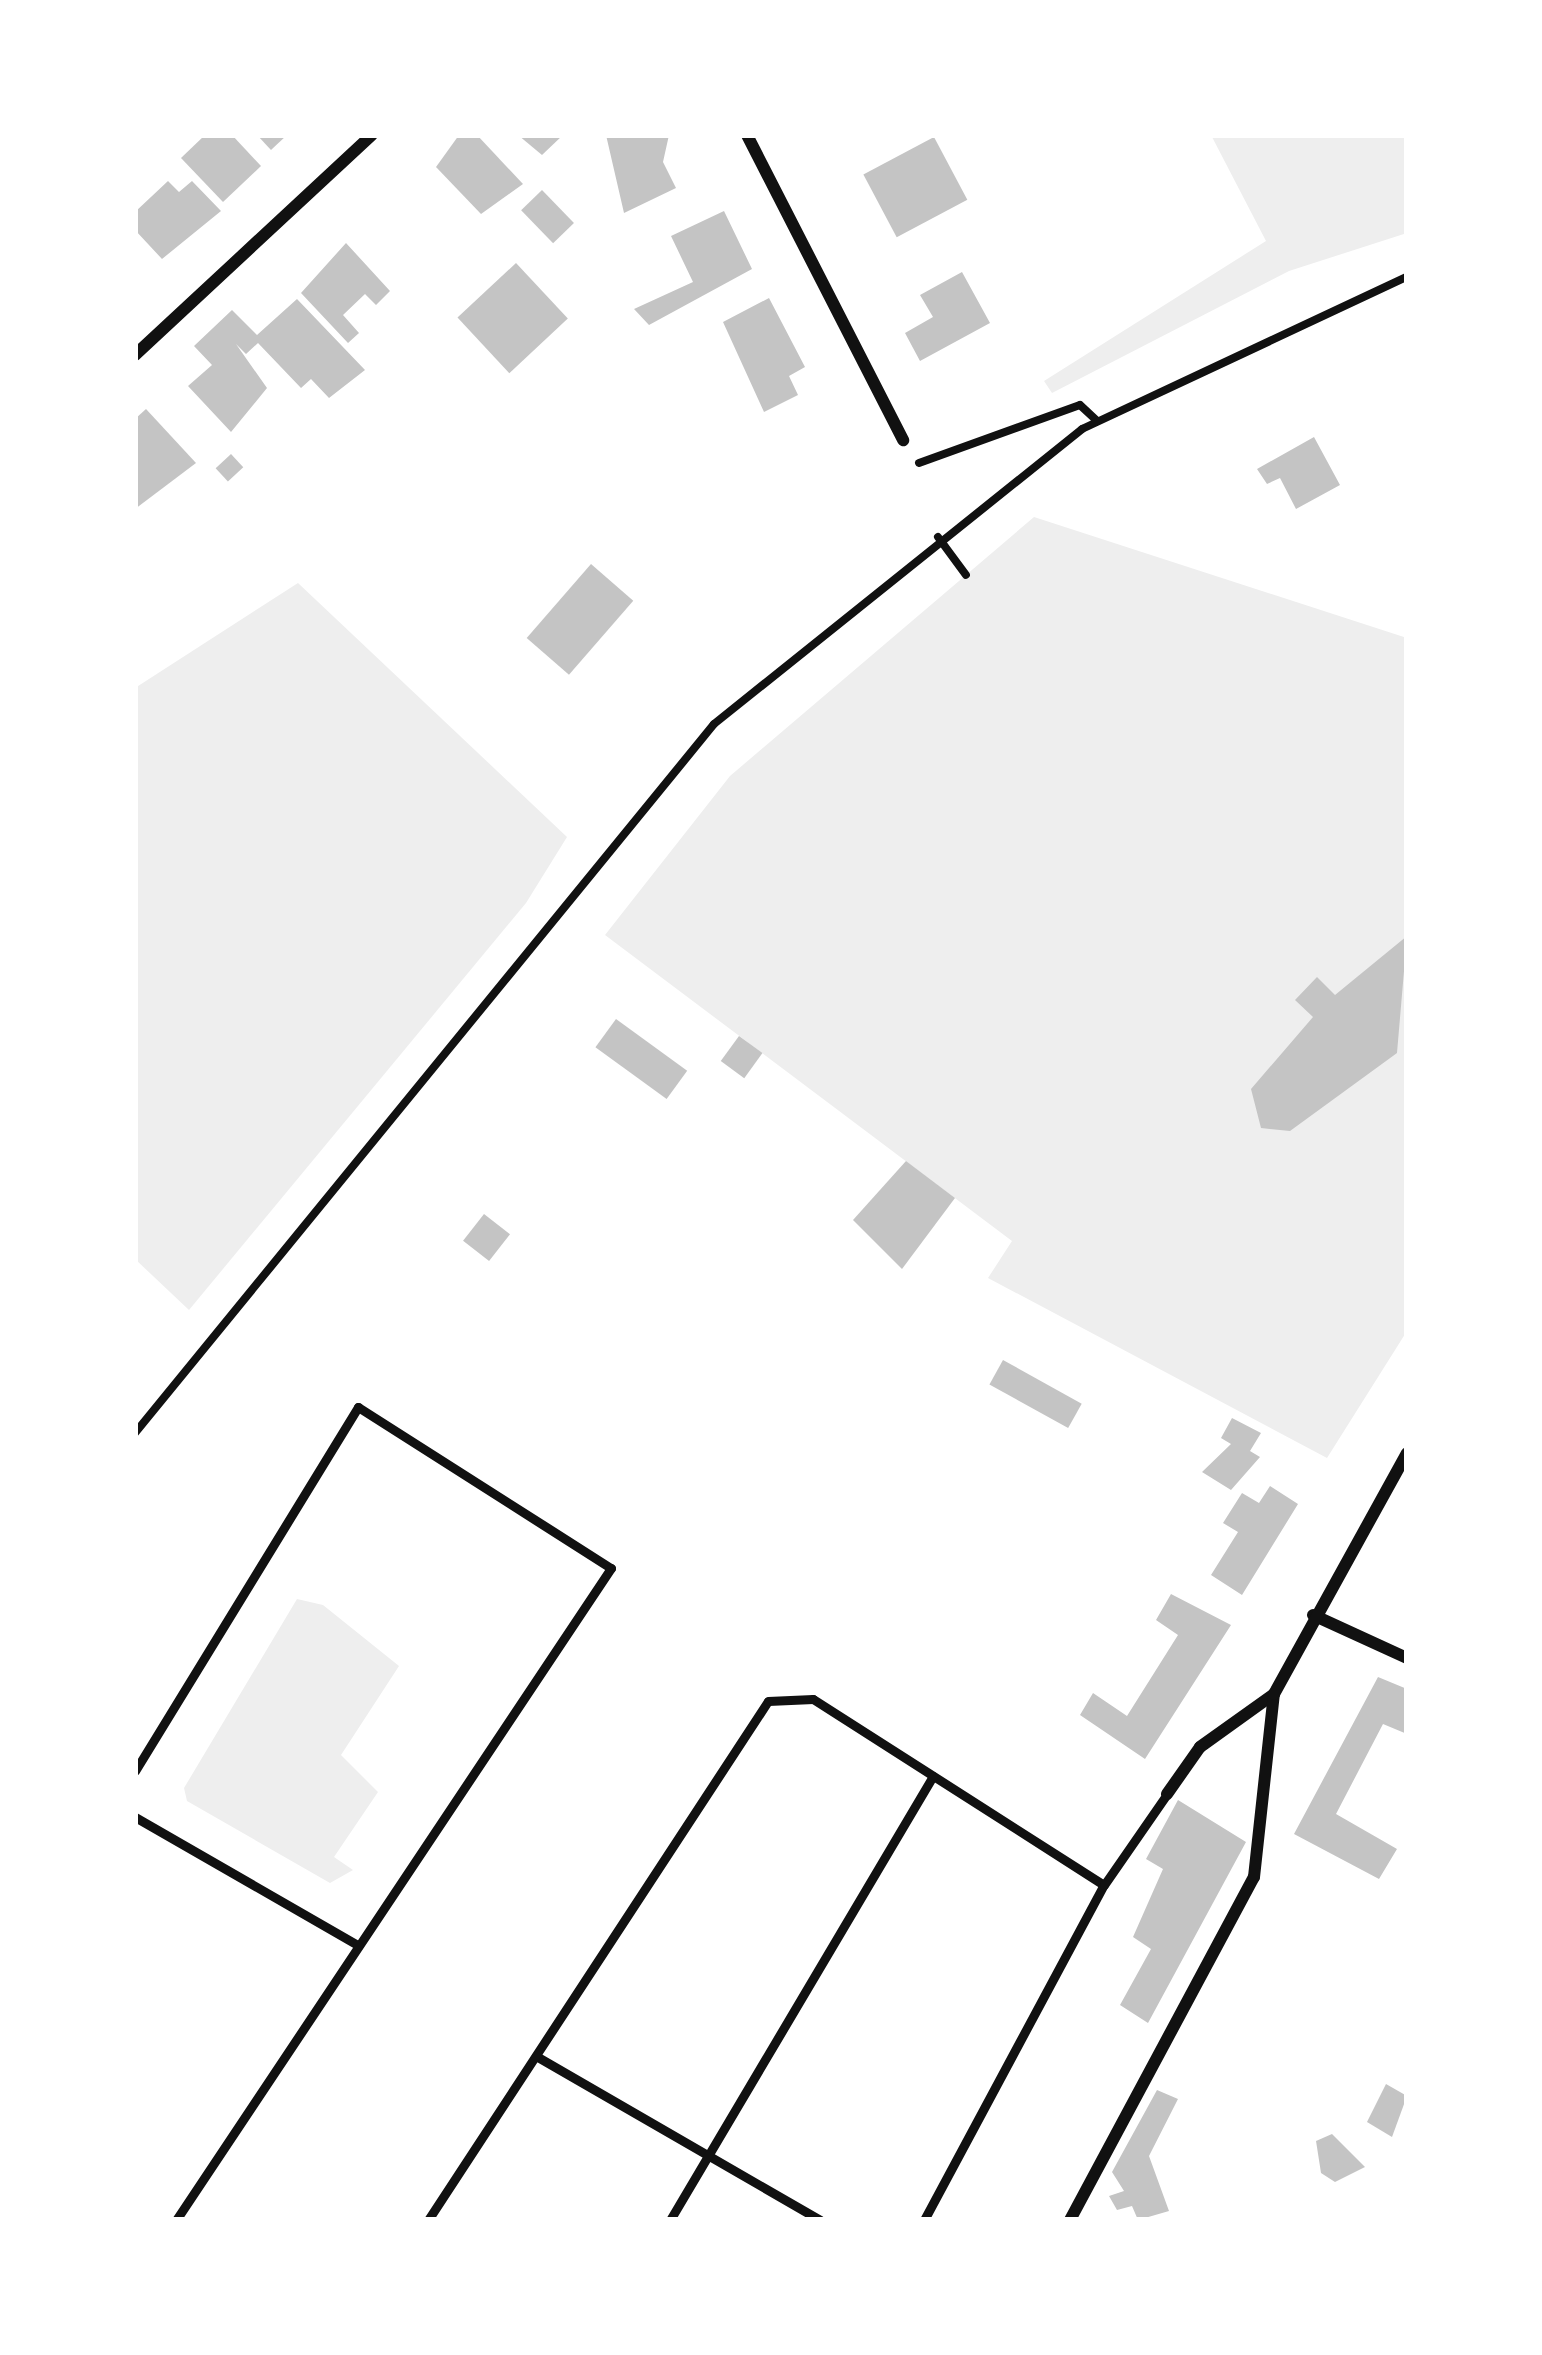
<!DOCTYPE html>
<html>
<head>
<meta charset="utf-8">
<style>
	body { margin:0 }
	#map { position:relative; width:1542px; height:2355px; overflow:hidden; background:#fff; font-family:Mulish,sans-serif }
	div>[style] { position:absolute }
	.green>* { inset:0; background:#eee }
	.building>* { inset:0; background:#c4c4c4; transform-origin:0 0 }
	.path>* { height:8px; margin:-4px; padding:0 4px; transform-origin:4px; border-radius:4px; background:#111 }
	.service>* { height:9px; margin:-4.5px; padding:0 4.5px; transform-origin:4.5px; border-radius:4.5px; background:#111 }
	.minor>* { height:12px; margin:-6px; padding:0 6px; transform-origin:6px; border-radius:6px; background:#111 }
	span { translate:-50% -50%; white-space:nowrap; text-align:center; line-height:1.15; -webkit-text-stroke:9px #fff; paint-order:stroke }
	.frame { position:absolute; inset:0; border:138px solid #fff; pointer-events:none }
</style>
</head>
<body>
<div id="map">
	<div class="green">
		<i style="clip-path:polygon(1211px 135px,1407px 135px,1407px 233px,1289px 271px,1052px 393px,1044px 381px,1266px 241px)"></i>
		<i style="clip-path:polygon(1034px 517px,1407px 638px,1407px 1331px,1327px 1458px,988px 1278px,1012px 1241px,605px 935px,730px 776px)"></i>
		<i style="clip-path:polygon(298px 583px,567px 837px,526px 903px,189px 1310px,135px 1259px,135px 688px)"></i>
		<i style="clip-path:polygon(297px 1599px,323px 1605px,399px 1666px,341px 1755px,378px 1792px,334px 1857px,353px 1870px,330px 1883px,187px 1801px,184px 1788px)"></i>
	</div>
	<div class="building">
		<i style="clip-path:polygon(205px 135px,232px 135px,261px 166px,223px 202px,181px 158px)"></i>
		<i style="clip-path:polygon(257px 135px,287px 135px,271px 150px)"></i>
		<i style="clip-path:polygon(459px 135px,477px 135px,523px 184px,481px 214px,436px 167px)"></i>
		<i style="clip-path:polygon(518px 135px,563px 135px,542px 155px)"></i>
		<i style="clip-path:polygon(606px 135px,669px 135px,663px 162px,676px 188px,624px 213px)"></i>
		<i style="left:934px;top:137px;width:71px;height:80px;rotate:62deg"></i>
		<i style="clip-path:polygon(168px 181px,179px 192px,192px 181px,221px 211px,162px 259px,135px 230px,135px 212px)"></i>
		<i style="left:542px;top:190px;width:46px;height:29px;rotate:46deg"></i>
		<i style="clip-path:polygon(724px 211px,752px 269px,649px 325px,634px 309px,693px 282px,671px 236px)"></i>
		<i style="clip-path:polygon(346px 243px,390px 291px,376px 305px,365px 294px,343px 315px,359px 333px,348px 343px,301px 293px)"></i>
		<i style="left:516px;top:263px;width:76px;height:80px;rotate:47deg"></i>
		<i style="clip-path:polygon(962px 272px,990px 323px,920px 361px,905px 333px,933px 317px,920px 295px)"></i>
		<i style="clip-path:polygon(769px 298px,805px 367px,789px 376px,798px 395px,764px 412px,723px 322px)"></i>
		<i style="clip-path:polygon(297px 299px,365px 370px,329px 398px,311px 379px,301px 388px,258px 343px,246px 354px,236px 344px,267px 388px,231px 432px,188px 386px,212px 365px,194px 346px,232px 310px,257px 335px)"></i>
		<i style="clip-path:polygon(146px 409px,196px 463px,135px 509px,135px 419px)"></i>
		<i style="clip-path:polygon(1314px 437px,1340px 485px,1296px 509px,1280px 478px,1267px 484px,1257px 469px)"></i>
		<i style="left:231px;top:454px;width:18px;height:21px;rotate:47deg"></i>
		<i style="left:591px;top:564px;width:56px;height:98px;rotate:41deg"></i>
		<i style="clip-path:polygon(1407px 936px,1397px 1053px,1290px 1131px,1261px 1128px,1251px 1089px,1313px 1017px,1295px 1000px,1317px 977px,1335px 995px)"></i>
		<i style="left:616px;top:1019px;width:88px;height:35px;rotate:36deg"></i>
		<i style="left:739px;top:1036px;width:29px;height:31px;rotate:36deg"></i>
		<i style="clip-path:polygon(906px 1161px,955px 1198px,902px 1269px,853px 1220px)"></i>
		<i style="left:484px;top:1214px;width:33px;height:34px;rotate:38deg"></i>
		<i style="left:1003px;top:1360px;width:90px;height:28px;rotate:29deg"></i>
		<i style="clip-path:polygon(1232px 1418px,1261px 1433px,1250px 1451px,1260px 1457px,1231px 1490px,1202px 1472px,1231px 1444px,1221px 1438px)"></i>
		<i style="clip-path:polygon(1270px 1486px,1298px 1504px,1242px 1595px,1211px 1575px,1238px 1532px,1223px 1523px,1242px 1493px,1259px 1503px)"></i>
		<i style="clip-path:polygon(1171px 1594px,1231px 1625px,1145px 1759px,1080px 1715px,1093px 1693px,1127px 1716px,1178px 1635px,1156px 1620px)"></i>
		<i style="clip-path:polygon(1378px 1677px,1407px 1689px,1407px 1734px,1383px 1724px,1336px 1814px,1397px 1849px,1379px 1879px,1294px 1834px)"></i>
		<i style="clip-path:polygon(1178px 1800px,1246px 1842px,1148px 2023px,1120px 2005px,1151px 1949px,1133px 1937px,1163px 1869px,1146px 1859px)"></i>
		<i style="clip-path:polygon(1386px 2084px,1407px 2096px,1392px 2137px,1367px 2122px)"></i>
		<i style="clip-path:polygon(1157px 2090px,1178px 2099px,1149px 2156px,1169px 2211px,1138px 2220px,1132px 2206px,1117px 2210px,1109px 2196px,1124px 2191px,1112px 2172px)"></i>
		<i style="clip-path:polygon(1332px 2134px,1365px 2167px,1335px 2182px,1321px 2173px,1316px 2141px)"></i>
	</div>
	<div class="path">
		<i style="left:919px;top:463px;width:171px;rotate:-19.8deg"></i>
		<i style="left:1080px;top:405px;width:23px;rotate:43deg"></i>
		<i style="left:938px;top:537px;width:47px;rotate:53.6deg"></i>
		<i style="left:135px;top:1433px;width:915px;rotate:-50.76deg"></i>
		<i style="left:714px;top:724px;width:472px;rotate:-38.7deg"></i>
		<i style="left:1082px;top:429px;width:359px;rotate:-25.1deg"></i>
	</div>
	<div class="service">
		<i style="left:135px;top:1771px;width:427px;rotate:-58.5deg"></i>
		<i style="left:358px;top:1407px;width:300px;rotate:32.5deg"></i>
		<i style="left:611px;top:1568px;width:784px;rotate:123.71deg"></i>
		<i style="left:135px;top:1817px;width:258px;rotate:29.9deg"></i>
		<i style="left:536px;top:2056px;width:328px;rotate:30deg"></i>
		<i style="left:428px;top:2220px;width:620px;rotate:-56.77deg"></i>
		<i style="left:768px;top:1701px;width:45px;rotate:-2.5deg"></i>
		<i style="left:813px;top:1699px;width:345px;rotate:32.6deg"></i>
		<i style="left:670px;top:2220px;width:516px;rotate:-59.36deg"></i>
		<i style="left:924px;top:2220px;width:380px;rotate:-61.8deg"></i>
		<i style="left:1104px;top:1885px;width:111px;rotate:-55.3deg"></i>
	</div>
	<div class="minor">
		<i style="left:747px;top:135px;width:343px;rotate:62.9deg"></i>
		<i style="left:135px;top:355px;width:323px;rotate:-42.9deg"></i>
		<i style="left:1313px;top:1615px;width:103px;rotate:24.6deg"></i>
		<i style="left:1167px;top:1794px;width:57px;rotate:-54.9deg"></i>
		<i style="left:1200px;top:1747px;width:91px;rotate:-35.6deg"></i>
		<i style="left:1070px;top:2220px;width:389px;rotate:-61.8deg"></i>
		<i style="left:1254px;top:1877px;width:184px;rotate:-83.8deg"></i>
		<i style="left:1274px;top:1694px;width:275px;rotate:-61.1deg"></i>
	</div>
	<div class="frame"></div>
</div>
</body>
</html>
